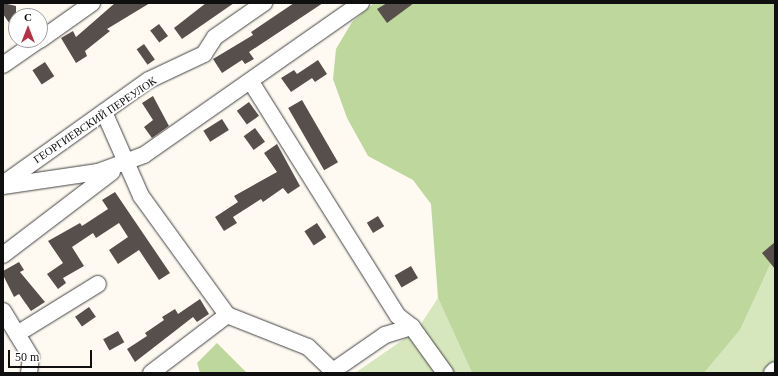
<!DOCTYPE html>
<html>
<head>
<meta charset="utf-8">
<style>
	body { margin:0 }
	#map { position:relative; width:778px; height:376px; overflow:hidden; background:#fefaf2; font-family:Georgia,serif }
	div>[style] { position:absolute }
	.green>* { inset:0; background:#d7e7bd }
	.forest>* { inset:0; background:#bdd79d }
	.building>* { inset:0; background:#574f4c; transform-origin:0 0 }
	.roads { filter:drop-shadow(0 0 1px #424242) drop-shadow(0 0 1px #424242) }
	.minor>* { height:16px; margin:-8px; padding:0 8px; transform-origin:8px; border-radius:8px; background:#fff }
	span { translate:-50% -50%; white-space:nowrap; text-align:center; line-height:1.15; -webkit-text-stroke:4px #fff; paint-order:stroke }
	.street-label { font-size:11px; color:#0f0f0f }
	.frame { position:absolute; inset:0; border:4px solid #0f0f0f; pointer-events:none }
	.north { position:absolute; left:8px; top:8px; width:40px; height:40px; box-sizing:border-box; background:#fff; border:1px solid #9f9f9f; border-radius:50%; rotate:0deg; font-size:11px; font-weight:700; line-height:16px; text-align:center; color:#0f0f0f }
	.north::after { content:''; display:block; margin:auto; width:14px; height:18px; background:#b72f44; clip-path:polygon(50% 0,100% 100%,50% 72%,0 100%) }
	.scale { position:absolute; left:8px; top:350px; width:84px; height:18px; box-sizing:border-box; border:2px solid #0f0f0f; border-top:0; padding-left:5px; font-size:12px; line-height:14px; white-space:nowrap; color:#0f0f0f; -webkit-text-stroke:3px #fff; paint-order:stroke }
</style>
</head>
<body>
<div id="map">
	<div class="green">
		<i style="clip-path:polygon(775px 254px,775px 373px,704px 373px,740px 330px)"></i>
		<i style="clip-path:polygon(438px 298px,472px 373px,355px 373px,417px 330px)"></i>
	</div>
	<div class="forest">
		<i style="clip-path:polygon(374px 3px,775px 3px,775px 254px,740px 330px,704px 373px,472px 373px,438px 298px,431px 204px,413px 180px,368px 156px,347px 118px,333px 79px,336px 49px,352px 22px)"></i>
		<i style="clip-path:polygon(217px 343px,247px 373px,200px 373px,197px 363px)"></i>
	</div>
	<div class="building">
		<i style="clip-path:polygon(3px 3px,16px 6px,16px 33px,3px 14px)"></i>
		<i style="clip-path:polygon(115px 3px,150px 3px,107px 29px,110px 31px,85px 51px,87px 56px,76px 63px,61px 38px,73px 31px,76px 37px)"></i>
		<i style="clip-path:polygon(206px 3px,234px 3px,182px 39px,174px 28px)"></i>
		<i style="clip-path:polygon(294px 3px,323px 3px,249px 52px,254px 59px,245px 64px,242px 60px,222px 73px,213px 59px,253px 35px,251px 32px)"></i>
		<i style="clip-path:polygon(387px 3px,414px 3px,387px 23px,377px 9px)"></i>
		<i style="left:159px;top:24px;width:15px;height:11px;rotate:53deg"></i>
		<i style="left:144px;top:44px;width:19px;height:9px;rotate:55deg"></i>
		<i style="clip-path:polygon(318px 60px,327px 74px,315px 82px,312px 78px,291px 92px,281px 78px,294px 70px,297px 74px)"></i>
		<i style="left:45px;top:62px;width:17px;height:15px;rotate:57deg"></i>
		<i style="clip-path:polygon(153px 96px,169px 126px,152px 138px,144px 127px,153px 120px,142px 103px)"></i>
		<i style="left:302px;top:100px;width:72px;height:16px;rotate:60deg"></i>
		<i style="left:249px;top:102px;width:17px;height:15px;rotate:54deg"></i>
		<i style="left:222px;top:119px;width:13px;height:22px;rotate:58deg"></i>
		<i style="left:255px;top:128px;width:17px;height:14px;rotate:54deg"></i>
		<i style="clip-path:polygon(277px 144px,300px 186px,288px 194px,283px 188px,263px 202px,261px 199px,233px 217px,237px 223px,224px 231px,215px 217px,238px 202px,234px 196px,277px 172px,264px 153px)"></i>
		<i style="clip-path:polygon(115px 192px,170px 273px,159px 280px,139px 250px,118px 264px,109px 250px,128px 237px,119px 223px,96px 238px,93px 233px,72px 247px,84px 266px,63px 278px,66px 283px,58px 289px,47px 274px,63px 263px,48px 241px,80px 223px,82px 226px,108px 209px,102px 200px)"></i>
		<i style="left:378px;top:216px;width:12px;height:13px;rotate:59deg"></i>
		<i style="left:317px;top:223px;width:17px;height:15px;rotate:57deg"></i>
		<i style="clip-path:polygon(775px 242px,775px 269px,762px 253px)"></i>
		<i style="clip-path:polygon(19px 262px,24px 270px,20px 272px,45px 302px,31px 311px,19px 294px,14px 297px,3px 275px,3px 271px)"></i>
		<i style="left:411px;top:266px;width:14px;height:19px;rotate:60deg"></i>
		<i style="clip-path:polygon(200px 299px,209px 314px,197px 322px,193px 317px,135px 362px,127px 349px,147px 336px,145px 333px,164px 320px,162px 317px,175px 309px,178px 314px)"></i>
		<i style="left:89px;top:307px;width:12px;height:17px;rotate:55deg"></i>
		<i style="left:118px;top:331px;width:13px;height:17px;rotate:61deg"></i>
	</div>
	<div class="roads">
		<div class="minor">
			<i style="left:40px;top:40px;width:64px;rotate:-35.4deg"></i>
			<i style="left:3px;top:65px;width:44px;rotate:-34.8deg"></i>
			<i style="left:251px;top:82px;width:276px;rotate:57.9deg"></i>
			<i style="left:398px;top:316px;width:18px;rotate:38deg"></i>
			<i style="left:412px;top:327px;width:57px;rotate:54.3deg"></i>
			<i style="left:104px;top:112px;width:92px;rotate:66.2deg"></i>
			<i style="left:141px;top:196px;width:147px;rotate:54.1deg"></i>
			<i style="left:227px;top:315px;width:87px;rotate:21.6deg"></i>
			<i style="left:308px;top:347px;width:35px;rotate:44deg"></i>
			<i style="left:3px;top:184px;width:179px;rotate:-35.5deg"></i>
			<i style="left:149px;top:80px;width:61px;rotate:-25.3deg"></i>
			<i style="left:204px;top:54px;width:20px;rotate:-57deg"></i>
			<i style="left:215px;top:37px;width:60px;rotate:-34.8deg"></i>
			<i style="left:3px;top:186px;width:96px;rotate:-8.4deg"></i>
			<i style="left:98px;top:172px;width:49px;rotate:-20.3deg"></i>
			<i style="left:144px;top:155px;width:265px;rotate:-35deg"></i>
			<i style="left:3px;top:255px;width:137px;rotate:-37.3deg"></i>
			<i style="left:3px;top:311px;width:54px;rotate:58.7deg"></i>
			<i style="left:31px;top:357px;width:16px;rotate:97deg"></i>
			<i style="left:17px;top:334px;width:95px;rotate:-31.7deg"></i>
			<i style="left:151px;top:373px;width:96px;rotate:-37.3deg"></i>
			<i style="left:330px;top:373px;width:67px;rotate:-34.6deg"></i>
			<i style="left:385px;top:335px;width:28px;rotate:-17deg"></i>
			<i style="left:772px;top:373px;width:4px;rotate:-45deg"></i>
		</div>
	</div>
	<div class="street-label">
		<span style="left:95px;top:120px;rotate:-34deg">ГЕОРГИЕВСКИЙ ПЕРЕУЛОК</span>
	</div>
	<div class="frame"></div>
	<div class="north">С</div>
	<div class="scale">50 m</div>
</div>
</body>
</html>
